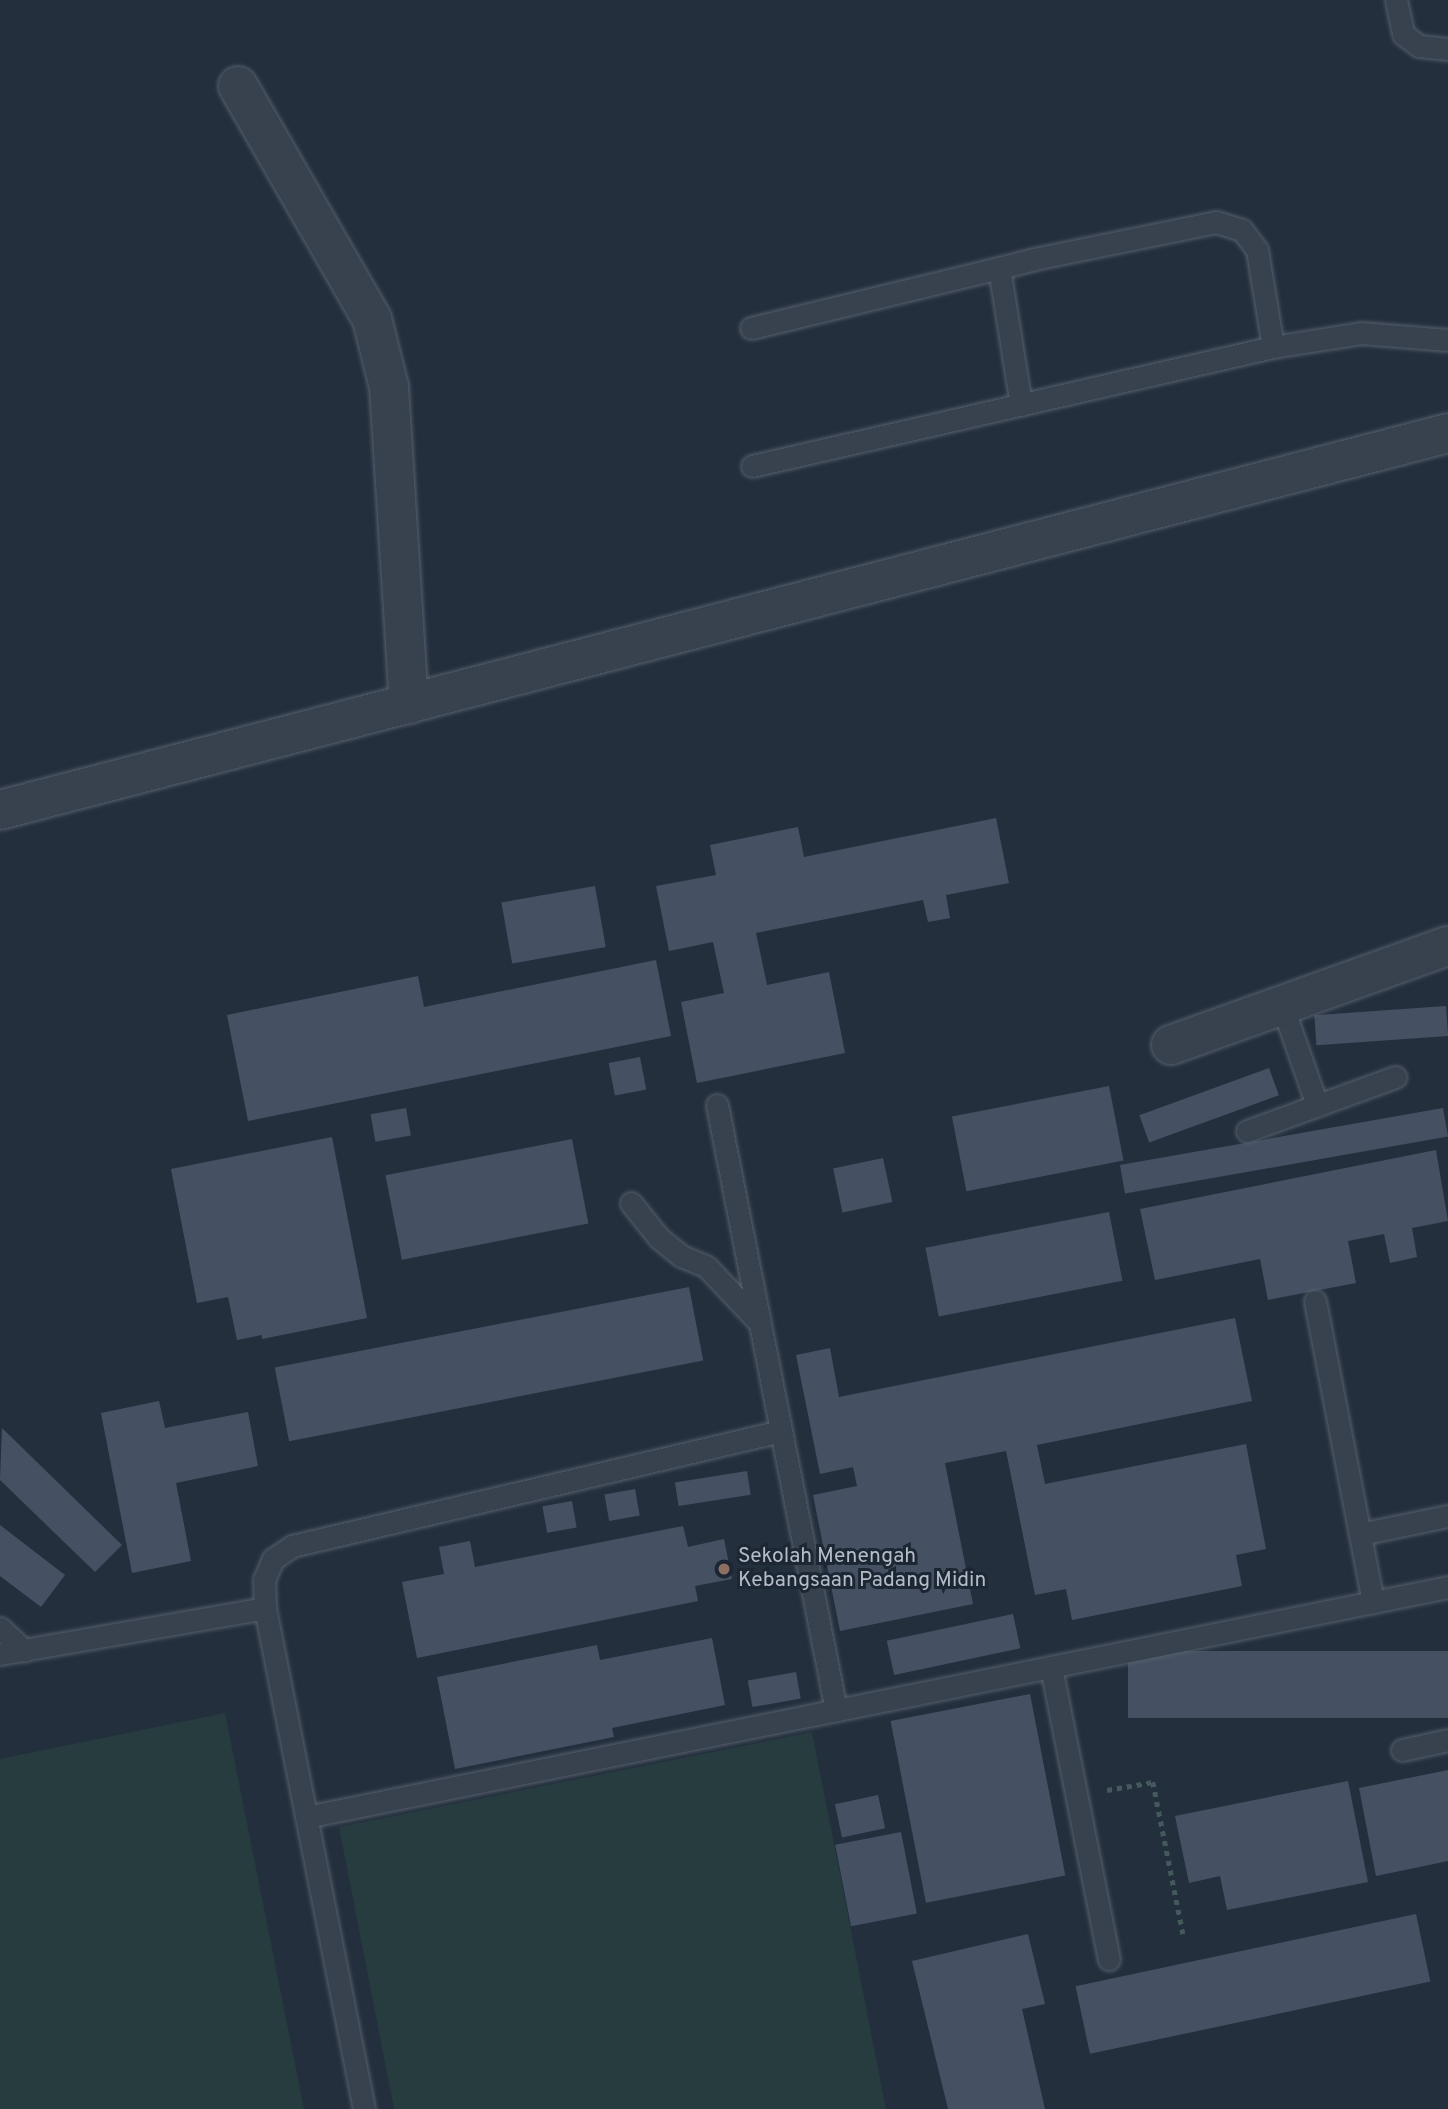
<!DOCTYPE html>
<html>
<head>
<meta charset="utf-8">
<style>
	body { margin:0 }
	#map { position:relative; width:1448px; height:2109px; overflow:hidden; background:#242f3e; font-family:Overpass,sans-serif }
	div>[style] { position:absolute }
	.green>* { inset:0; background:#263c3f }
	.building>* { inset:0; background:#455162; transform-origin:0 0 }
	.path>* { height:4.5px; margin-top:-2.25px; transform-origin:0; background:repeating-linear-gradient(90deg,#44595c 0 5px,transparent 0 10px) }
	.roads { filter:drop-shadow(0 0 2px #565f6c) drop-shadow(0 0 2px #565f6c) }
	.service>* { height:21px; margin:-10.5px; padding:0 10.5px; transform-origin:10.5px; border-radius:10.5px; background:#38414e }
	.minor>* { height:38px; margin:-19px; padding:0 19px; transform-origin:19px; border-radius:19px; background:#38414e }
	.dots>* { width:19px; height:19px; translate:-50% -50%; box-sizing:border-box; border:4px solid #1d2633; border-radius:50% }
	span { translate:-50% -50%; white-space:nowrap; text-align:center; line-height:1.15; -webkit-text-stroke:6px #1d2633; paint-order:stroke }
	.poi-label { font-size:21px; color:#b4bcc9 }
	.left { translate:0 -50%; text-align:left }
</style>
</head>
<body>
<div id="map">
	<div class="green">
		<i style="clip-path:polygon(225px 1713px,304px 2109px,0 2109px,0 1759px)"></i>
		<i style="clip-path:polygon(812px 1732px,886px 2109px,394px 2109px,339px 1827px)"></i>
	</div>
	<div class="building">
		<i style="clip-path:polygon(996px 818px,1009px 883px,946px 895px,950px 918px,928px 922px,923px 900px,756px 933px,767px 985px,829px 972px,845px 1053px,697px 1083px,681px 1002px,724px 993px,713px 942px,669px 951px,656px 886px,716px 875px,710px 845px,798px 827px,804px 857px)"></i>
		<i style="left:595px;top:886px;width:62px;height:95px;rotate:80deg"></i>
		<i style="clip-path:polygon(656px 960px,671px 1036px,248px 1121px,227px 1015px,418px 976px,424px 1007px)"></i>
		<i style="left:1446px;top:1006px;width:30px;height:132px;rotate:86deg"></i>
		<i style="left:640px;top:1057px;width:33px;height:32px;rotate:79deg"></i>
		<i style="left:1269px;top:1068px;width:29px;height:138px;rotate:70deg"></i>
		<i style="left:1109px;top:1086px;width:76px;height:160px;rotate:79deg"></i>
		<i style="left:406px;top:1108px;width:28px;height:36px;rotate:80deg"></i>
		<i style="left:1443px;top:1108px;width:29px;height:328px;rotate:80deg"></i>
		<i style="clip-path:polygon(332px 1137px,367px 1318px,262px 1339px,262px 1335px,237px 1340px,228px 1297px,197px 1303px,171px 1169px)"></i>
		<i style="left:572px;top:1139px;width:86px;height:190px;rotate:79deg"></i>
		<i style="clip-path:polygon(1436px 1150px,1448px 1221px,1412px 1228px,1417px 1257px,1390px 1263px,1384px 1234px,1348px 1241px,1356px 1283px,1268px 1300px,1260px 1259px,1155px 1280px,1140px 1209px)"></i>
		<i style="left:883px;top:1158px;width:45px;height:51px;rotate:78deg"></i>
		<i style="left:1109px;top:1212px;width:70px;height:187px;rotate:79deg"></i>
		<i style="left:689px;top:1287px;width:75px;height:422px;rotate:79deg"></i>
		<i style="clip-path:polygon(1235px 1318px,1252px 1401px,1037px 1445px,1045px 1484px,1246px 1444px,1266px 1549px,1236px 1555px,1242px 1586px,1072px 1620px,1066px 1589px,1035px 1595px,1006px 1451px,945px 1463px,973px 1604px,840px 1631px,813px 1495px,857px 1486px,853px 1467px,820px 1474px,796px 1355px,830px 1348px,839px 1397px)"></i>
		<i style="clip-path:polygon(159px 1401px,165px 1428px,248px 1412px,258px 1466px,176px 1483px,191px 1561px,132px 1573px,101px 1413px)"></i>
		<i style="clip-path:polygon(2px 1428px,122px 1545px,95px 1572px,0 1480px)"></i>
		<i style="left:747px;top:1471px;width:24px;height:73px;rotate:81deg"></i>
		<i style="left:635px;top:1489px;width:27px;height:31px;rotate:80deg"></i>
		<i style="left:572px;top:1501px;width:27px;height:30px;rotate:80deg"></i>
		<i style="clip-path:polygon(0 1525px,65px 1575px,41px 1607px,0 1576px)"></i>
		<i style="clip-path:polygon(683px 1526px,688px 1547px,724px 1539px,732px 1579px,695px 1586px,698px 1601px,417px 1658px,402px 1582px,444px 1574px,439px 1547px,470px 1541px,475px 1567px)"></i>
		<i style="left:1013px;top:1614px;width:35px;height:129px;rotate:78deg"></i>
		<i style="clip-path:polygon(712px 1638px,725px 1705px,612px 1728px,614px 1737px,455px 1769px,437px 1677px,597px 1645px,600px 1660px)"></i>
		<i style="left:1448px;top:1651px;width:67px;height:320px;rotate:90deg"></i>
		<i style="left:796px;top:1672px;width:27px;height:49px;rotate:80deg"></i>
		<i style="left:1030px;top:1694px;width:185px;height:142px;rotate:79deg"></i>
		<i style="clip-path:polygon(1448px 1770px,1448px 1861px,1376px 1876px,1359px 1788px)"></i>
		<i style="clip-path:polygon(1348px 1781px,1368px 1882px,1227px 1910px,1220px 1876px,1189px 1883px,1175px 1816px)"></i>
		<i style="left:878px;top:1795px;width:34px;height:44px;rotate:78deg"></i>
		<i style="left:901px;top:1832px;width:83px;height:67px;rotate:79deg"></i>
		<i style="left:1416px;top:1914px;width:69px;height:348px;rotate:78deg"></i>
		<i style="clip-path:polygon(1028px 1934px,1045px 2004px,1022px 2009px,1045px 2109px,948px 2109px,912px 1961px)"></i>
	</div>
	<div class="path">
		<i style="left:1107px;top:1790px;width:47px;rotate:-9.9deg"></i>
		<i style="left:1153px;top:1782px;width:155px;rotate:78.8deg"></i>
	</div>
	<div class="roads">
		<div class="service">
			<i style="left:1396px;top:0;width:35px;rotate:78deg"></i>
			<i style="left:1403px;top:34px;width:20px;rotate:37deg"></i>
			<i style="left:1419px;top:46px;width:29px;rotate:6deg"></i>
			<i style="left:751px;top:328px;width:255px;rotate:-13.6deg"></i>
			<i style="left:1021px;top:405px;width:139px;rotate:-99.1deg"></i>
			<i style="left:999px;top:268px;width:36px;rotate:-14deg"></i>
			<i style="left:1034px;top:259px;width:186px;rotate:-11.5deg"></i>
			<i style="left:1216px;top:222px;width:27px;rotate:17deg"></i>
			<i style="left:1242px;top:230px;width:25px;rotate:53deg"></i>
			<i style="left:1257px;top:250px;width:98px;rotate:80.6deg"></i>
			<i style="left:752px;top:466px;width:534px;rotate:-12.87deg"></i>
			<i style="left:1273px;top:347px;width:89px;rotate:-9deg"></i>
			<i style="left:1361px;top:333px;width:87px;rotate:4.6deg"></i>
			<i style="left:1282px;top:1005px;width:106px;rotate:70.7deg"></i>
			<i style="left:717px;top:1105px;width:617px;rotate:78.87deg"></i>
			<i style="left:1247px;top:1131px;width:158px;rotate:-20deg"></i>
			<i style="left:631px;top:1203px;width:45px;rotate:51.3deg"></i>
			<i style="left:659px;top:1238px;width:28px;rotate:39deg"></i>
			<i style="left:681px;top:1256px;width:27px;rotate:22deg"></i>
			<i style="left:706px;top:1266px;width:77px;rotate:46.6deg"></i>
			<i style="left:1315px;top:1301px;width:307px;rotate:79.1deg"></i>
			<i style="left:1360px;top:1534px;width:90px;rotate:-11.6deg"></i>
			<i style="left:0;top:1628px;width:33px;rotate:43deg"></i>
			<i style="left:0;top:1654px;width:269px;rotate:-9.8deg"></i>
			<i style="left:1051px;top:1667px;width:298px;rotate:78.8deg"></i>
			<i style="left:1402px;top:1750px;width:47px;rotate:-12.3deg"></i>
			<i style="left:306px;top:1817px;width:1165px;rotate:-11.39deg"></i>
			<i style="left:364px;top:2109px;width:511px;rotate:-101.18deg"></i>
			<i style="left:265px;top:1608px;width:28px;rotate:-92deg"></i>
			<i style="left:264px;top:1580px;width:23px;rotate:-67deg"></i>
			<i style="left:273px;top:1559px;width:23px;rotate:-34deg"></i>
			<i style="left:292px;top:1546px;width:502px;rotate:-13.23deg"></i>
		</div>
		<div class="minor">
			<i style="left:238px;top:86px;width:269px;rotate:60.1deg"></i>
			<i style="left:372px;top:319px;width:70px;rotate:76deg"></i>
			<i style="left:389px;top:387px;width:318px;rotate:86.4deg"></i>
			<i style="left:0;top:810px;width:1496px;rotate:-14.59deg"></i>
			<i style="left:1171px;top:1045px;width:294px;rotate:-19.7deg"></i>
		</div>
	</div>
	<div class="dots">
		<i style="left:724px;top:1569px;background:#8d6e63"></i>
	</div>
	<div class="poi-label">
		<span class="left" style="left:738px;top:1569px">Sekolah Menengah<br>Kebangsaan Padang Midin</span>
	</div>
</div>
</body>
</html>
